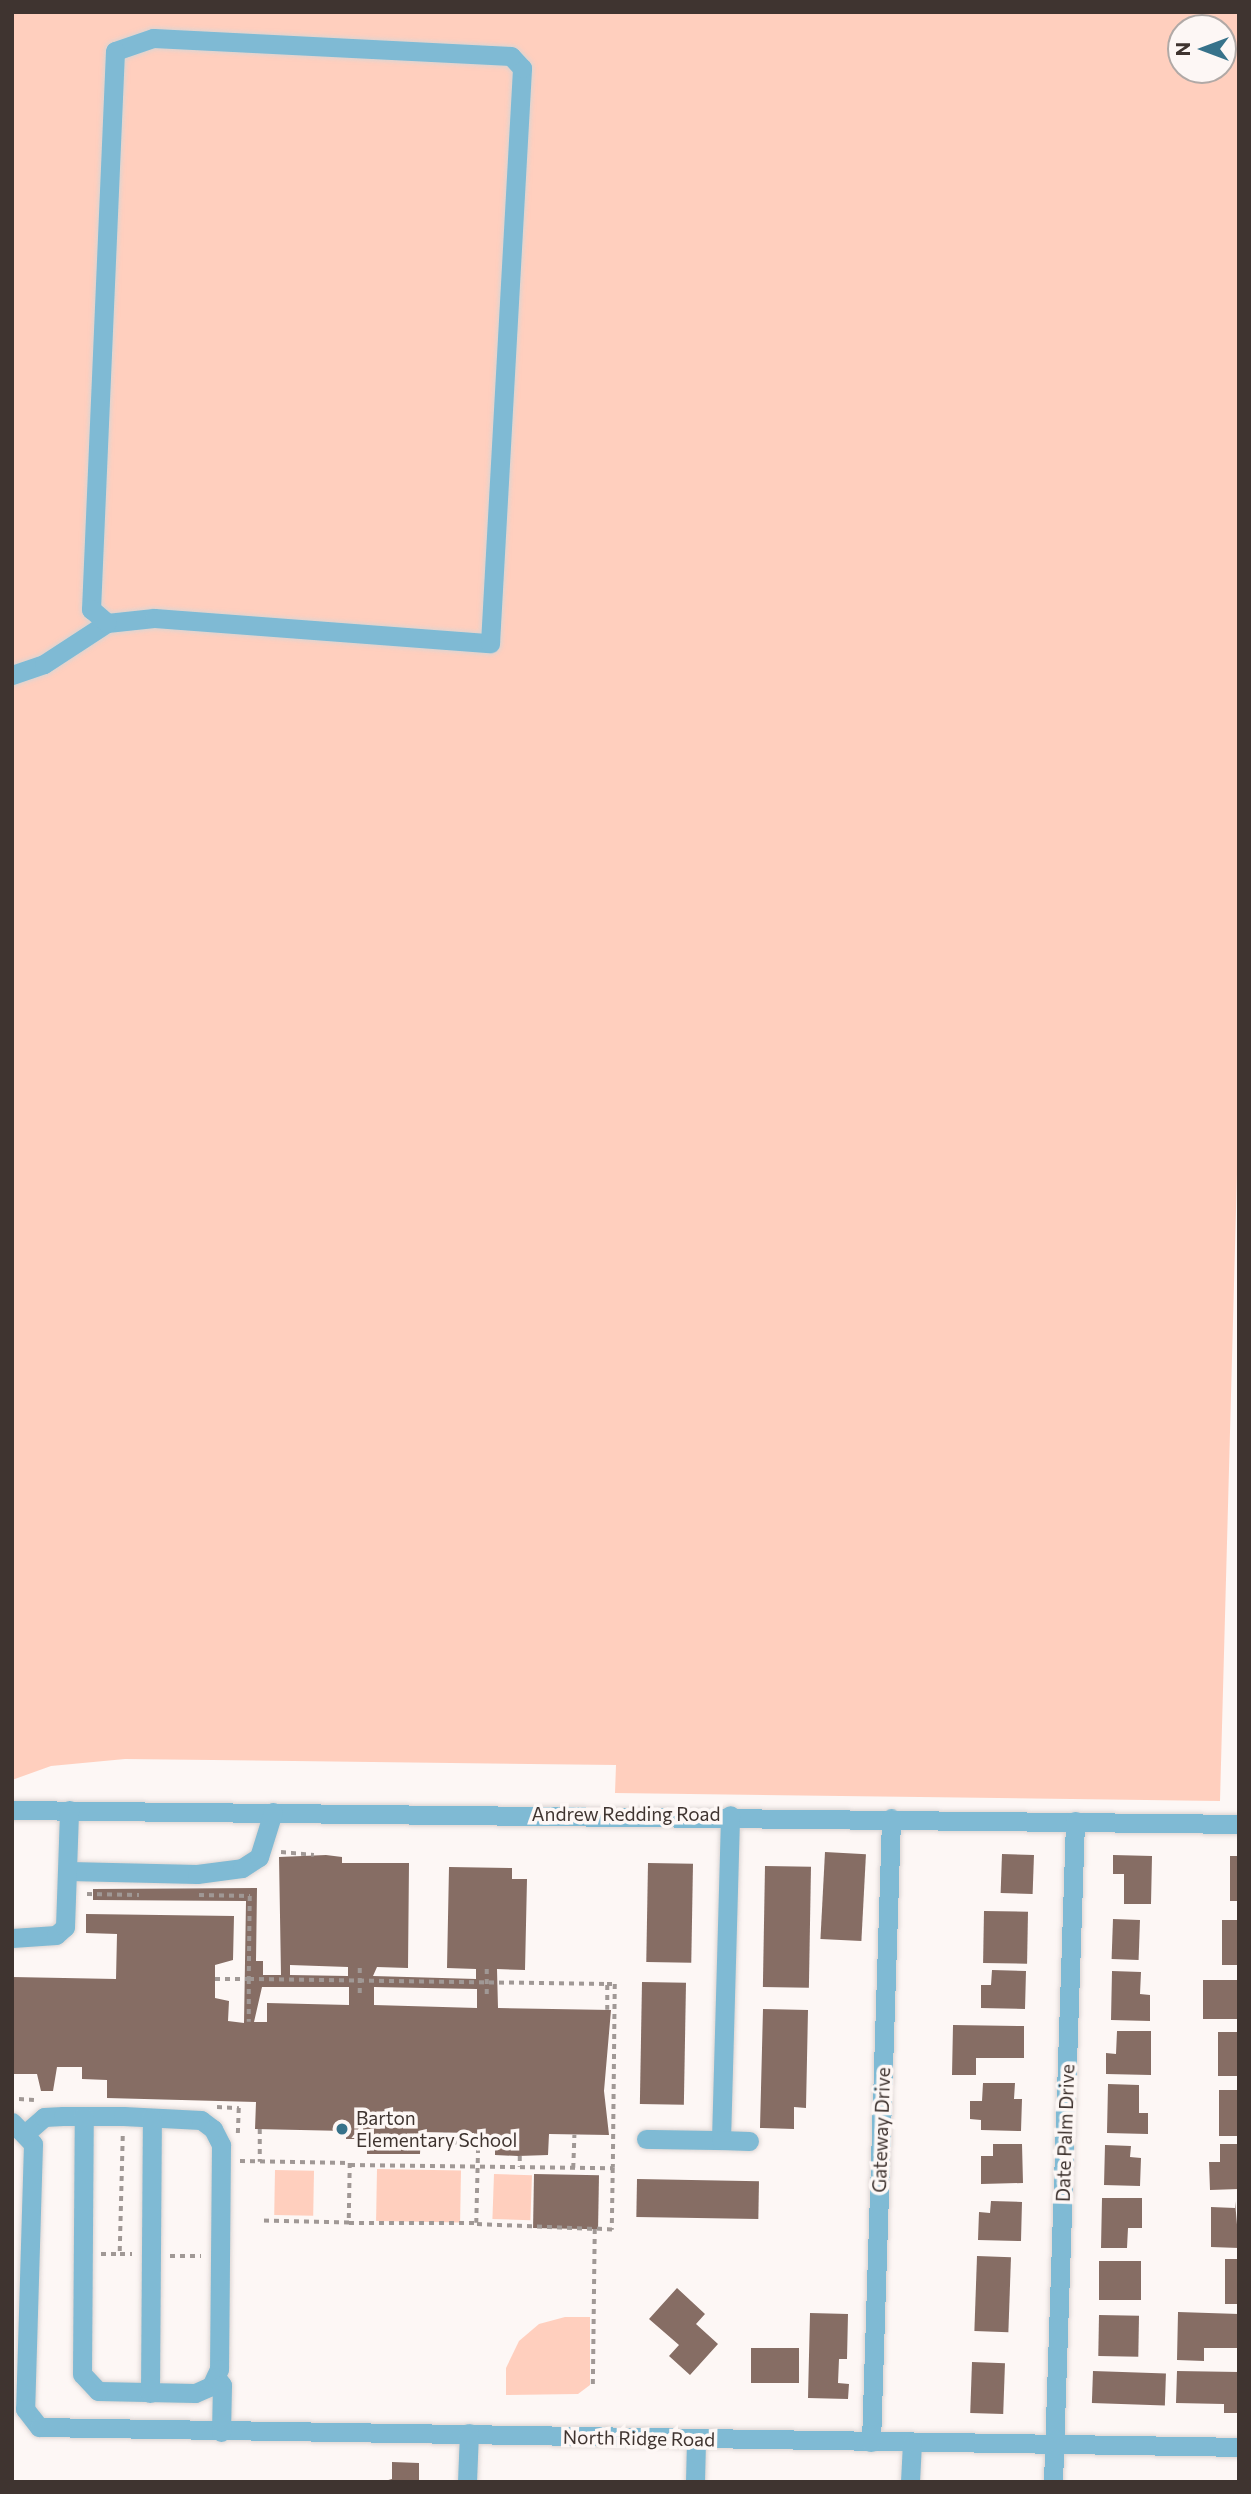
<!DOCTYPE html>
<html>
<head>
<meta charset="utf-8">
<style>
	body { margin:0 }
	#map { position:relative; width:1251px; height:2494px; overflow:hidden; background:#fdf7f5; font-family:Commissioner,sans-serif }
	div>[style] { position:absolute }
	.green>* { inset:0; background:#ffcfbe; transform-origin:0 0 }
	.building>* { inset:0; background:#866d64; transform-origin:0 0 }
	.path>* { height:3.5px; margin-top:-1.75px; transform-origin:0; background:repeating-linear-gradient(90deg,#a09895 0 5px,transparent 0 10px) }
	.roads { filter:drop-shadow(0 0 2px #dbd4d2) drop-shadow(0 0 2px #dbd4d2) }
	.minor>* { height:19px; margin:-9.5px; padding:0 9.5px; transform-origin:9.5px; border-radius:9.5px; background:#7fbad4 }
	.dots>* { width:19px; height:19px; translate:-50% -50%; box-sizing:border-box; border:4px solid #fdf7f5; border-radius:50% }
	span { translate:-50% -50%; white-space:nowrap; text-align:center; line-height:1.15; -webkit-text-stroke:7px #fdf7f5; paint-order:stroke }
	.street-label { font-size:19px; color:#3f3430 }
	.poi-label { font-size:19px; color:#3f3430 }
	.left { translate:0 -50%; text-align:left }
	.frame { position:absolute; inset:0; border:14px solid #3f3430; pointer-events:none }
	.north { position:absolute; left:1167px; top:14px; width:70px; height:70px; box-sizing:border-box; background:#fdf7f5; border:2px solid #b1a9a6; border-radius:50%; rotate:270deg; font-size:19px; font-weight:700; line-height:28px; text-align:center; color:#3f3430 }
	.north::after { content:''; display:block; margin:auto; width:24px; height:32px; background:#37728a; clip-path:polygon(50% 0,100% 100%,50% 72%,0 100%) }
</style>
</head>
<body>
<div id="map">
	<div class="green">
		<i style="clip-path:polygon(evenodd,12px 12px,1239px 12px,1239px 1100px,1220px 1801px,615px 1793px,616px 1765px,125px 1759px,51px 1766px,12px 1780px,12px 12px,1181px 28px,1223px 28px,1223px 70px,1181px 70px,1181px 28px)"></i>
		<i style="left:377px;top:2169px;width:84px;height:52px;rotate:1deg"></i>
		<i style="left:275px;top:2170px;width:39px;height:45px;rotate:1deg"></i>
		<i style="left:494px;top:2174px;width:38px;height:45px;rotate:2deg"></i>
		<i style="clip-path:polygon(565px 2317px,590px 2317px,590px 2385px,578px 2394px,506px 2395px,506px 2368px,519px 2341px,539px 2324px)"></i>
	</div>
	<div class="building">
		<i style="left:825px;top:1852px;width:41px;height:87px;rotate:3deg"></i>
		<i style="left:1002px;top:1854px;width:32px;height:39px;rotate:2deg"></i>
		<i style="clip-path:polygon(evenodd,326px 1855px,342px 1857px,342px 1863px,409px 1863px,408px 1968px,377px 1967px,373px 1976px,476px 1979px,476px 1969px,447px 1968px,449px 1867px,512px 1868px,512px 1879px,527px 1879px,525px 1970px,497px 1969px,498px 2008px,611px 2010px,604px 2091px,609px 2135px,549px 2134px,548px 2155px,518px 2156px,495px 2155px,495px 2141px,474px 2141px,474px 2133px,421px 2132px,420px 2154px,367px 2154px,367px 2139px,346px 2139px,346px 2131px,255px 2129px,256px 2102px,107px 2098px,107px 2080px,82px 2079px,82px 2067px,57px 2067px,53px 2091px,41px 2091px,37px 2074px,12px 2074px,12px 1977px,116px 1979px,117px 1934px,86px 1933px,86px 1914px,234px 1916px,233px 1960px,215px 1965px,215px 1998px,229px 2001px,228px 2021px,244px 2023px,246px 1901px,93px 1900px,93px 1889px,257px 1888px,256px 1961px,263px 1961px,263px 1975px,281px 1975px,279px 1857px,326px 1855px,290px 1965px,348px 1967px,348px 1976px,290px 1975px,290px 1965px,326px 1855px,262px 1987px,349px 1987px,349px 2005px,267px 2003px,267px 2022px,254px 2022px,262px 1987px,326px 1855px,374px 1987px,477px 1989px,477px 2008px,374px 2005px,374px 1987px)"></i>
		<i style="clip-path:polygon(1113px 1855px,1152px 1856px,1151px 1904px,1124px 1904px,1124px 1874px,1113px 1874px)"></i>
		<i style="left:1230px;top:1856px;width:9px;height:45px"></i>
		<i style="left:648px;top:1863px;width:45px;height:99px;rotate:1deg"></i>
		<i style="left:765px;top:1866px;width:46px;height:121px;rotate:1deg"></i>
		<i style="left:984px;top:1911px;width:44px;height:52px;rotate:1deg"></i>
		<i style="left:1113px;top:1919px;width:27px;height:40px;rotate:2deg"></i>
		<i style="left:1222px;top:1920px;width:17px;height:45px"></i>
		<i style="clip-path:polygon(992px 1970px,1026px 1971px,1025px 2009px,981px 2008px,981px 1985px,991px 1985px)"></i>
		<i style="clip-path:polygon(1112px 1971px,1141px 1972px,1140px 1994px,1150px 1995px,1150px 2021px,1111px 2020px)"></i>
		<i style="left:1239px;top:1980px;width:39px;height:36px;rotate:90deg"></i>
		<i style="left:642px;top:1982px;width:44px;height:122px;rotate:1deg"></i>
		<i style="clip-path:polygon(763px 2009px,808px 2010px,806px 2108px,794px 2107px,794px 2129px,760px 2128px)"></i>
		<i style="clip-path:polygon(953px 2025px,1024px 2026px,1024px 2058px,976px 2058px,976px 2075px,952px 2075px)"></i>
		<i style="clip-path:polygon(1117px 2031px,1151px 2031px,1151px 2075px,1106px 2074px,1106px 2053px,1116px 2054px)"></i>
		<i style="left:1218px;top:2032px;width:21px;height:44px"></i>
		<i style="clip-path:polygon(983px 2083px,1015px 2083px,1014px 2099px,1022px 2099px,1021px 2131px,981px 2130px,981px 2120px,970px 2119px,970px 2101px,982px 2101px)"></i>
		<i style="clip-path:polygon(1108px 2084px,1139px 2085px,1139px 2113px,1148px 2113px,1148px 2134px,1107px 2133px)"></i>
		<i style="left:1219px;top:2090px;width:20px;height:46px"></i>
		<i style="clip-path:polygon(993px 2144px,1022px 2144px,1023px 2183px,981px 2184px,981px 2156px,993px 2156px)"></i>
		<i style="clip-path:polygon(1220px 2144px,1239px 2144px,1239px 2189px,1210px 2190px,1209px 2162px,1220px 2162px)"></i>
		<i style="clip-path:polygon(1105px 2145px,1131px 2146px,1130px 2157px,1141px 2158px,1140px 2186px,1104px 2185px)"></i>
		<i style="left:534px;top:2174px;width:65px;height:54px;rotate:1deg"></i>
		<i style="left:637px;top:2179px;width:122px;height:38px;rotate:1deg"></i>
		<i style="clip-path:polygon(1102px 2198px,1142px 2198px,1142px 2228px,1128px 2228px,1127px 2248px,1101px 2248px)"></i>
		<i style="clip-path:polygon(991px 2201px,1022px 2202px,1021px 2241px,978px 2240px,979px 2212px,990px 2213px)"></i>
		<i style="clip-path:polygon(1235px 2201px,1239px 2248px,1211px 2247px,1211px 2207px,1235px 2208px)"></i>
		<i style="left:977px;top:2256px;width:34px;height:75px;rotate:2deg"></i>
		<i style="left:1225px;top:2259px;width:14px;height:45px"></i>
		<i style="left:1099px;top:2261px;width:42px;height:39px"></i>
		<i style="clip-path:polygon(677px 2288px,705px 2314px,696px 2324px,718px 2344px,690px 2375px,669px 2356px,679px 2345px,649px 2319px)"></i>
		<i style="clip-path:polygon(1178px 2312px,1239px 2314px,1239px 2348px,1204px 2348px,1204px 2361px,1177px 2360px)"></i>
		<i style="clip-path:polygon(810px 2313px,848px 2314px,847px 2359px,839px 2359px,838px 2383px,849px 2384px,848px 2399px,808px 2398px)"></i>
		<i style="left:1099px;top:2315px;width:40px;height:41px;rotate:1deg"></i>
		<i style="left:751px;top:2348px;width:48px;height:35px"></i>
		<i style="left:972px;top:2362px;width:33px;height:51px;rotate:2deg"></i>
		<i style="left:1093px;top:2371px;width:73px;height:32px;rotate:2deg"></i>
		<i style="clip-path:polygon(1177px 2371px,1239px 2372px,1239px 2413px,1224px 2413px,1224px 2404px,1176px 2403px)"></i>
		<i style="clip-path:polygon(392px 2462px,419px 2463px,419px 2482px,381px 2482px,392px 2479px)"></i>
	</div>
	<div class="path">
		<i style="left:281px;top:1852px;width:33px;rotate:5deg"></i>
		<i style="left:87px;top:1894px;width:52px;rotate:1.1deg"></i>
		<i style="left:199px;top:1895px;width:51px;rotate:1.1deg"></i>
		<i style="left:250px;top:1896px;width:83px;rotate:90.7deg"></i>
		<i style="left:249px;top:1979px;width:358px;rotate:0.8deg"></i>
		<i style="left:360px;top:1968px;width:28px;rotate:90deg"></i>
		<i style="left:487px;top:1969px;width:29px;rotate:90deg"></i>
		<i style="left:215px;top:1979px;width:34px"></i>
		<i style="left:249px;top:1979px;width:43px;rotate:90deg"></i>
		<i style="left:607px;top:2010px;width:26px;rotate:-90deg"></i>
		<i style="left:607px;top:1984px;width:8px"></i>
		<i style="left:615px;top:1984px;width:184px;rotate:90.6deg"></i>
		<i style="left:19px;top:2099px;width:15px;rotate:4deg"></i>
		<i style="left:217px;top:2107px;width:22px;rotate:3deg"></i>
		<i style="left:239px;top:2108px;width:26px;rotate:92deg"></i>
		<i style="left:260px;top:2129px;width:33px;rotate:90deg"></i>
		<i style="left:123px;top:2136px;width:118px;rotate:91.5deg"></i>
		<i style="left:120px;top:2254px;width:12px"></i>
		<i style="left:520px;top:2156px;width:11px;rotate:90deg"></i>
		<i style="left:240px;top:2161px;width:110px;rotate:1deg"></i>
		<i style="left:350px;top:2163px;width:60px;rotate:91deg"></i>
		<i style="left:349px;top:2223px;width:87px;rotate:-178.7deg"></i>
		<i style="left:350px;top:2165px;width:263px;rotate:0.7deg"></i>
		<i style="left:613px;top:2168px;width:62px;rotate:90.9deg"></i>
		<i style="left:612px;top:2230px;width:17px;rotate:-177deg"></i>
		<i style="left:595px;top:2229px;width:156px;rotate:90.7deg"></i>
		<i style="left:573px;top:2168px;width:33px;rotate:-88deg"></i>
		<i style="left:349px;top:2223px;width:127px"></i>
		<i style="left:476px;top:2223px;width:80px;rotate:-88.6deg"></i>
		<i style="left:478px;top:2143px;width:33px;rotate:180deg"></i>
		<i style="left:445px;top:2143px;width:10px;rotate:-90deg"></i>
		<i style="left:477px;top:2224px;width:118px;rotate:2.4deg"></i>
		<i style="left:101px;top:2254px;width:19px"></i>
		<i style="left:170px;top:2256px;width:31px"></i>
	</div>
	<div class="roads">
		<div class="minor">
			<i style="left:12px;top:675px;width:34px;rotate:-19deg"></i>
			<i style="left:44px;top:664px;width:75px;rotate:-33.1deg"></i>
			<i style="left:107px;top:623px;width:47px;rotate:-6.1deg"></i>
			<i style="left:154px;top:618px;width:337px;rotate:4.3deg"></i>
			<i style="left:490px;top:643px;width:576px;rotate:-86.81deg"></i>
			<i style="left:522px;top:68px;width:16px;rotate:-133deg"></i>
			<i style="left:511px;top:56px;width:358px;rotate:-177.1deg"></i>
			<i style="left:153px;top:38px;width:40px;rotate:161.1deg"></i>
			<i style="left:115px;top:51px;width:559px;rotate:92.46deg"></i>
			<i style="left:91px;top:609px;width:21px;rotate:41deg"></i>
			<i style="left:12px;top:1810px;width:1227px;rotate:0.65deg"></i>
			<i style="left:69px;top:1871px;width:128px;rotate:1.3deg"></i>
			<i style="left:197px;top:1874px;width:45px;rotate:-7.6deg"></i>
			<i style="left:242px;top:1868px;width:20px;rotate:-33deg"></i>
			<i style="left:259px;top:1857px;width:47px;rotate:-72.7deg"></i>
			<i style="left:12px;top:1938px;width:44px;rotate:-3.9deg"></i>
			<i style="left:56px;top:1935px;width:12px;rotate:-42deg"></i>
			<i style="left:65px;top:1927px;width:117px;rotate:-88deg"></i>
			<i style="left:12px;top:2122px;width:30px;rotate:46deg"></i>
			<i style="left:33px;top:2144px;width:265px;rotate:91.7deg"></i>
			<i style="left:25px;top:2409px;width:23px;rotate:52deg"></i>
			<i style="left:39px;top:2427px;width:1200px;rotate:0.95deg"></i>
			<i style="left:27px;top:2132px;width:23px;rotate:-41deg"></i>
			<i style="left:44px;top:2117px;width:19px;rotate:-3deg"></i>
			<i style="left:63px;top:2116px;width:60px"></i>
			<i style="left:123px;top:2116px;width:78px;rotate:2.9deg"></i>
			<i style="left:201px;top:2120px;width:15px;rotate:37deg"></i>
			<i style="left:213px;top:2129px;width:18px;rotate:63deg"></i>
			<i style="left:221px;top:2145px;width:224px;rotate:90.5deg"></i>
			<i style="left:219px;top:2369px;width:19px;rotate:115deg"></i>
			<i style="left:211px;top:2386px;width:17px;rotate:156deg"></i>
			<i style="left:195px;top:2393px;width:97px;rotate:-178.8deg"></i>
			<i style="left:98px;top:2391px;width:23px;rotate:-133deg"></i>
			<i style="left:82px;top:2374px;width:258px;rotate:-89.6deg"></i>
			<i style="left:646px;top:2139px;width:75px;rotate:0.8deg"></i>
			<i style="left:721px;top:2140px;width:325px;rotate:-88.4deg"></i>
			<i style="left:721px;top:2140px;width:28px;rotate:2deg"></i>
			<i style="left:216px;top:2377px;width:10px;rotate:53deg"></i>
			<i style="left:222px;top:2385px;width:47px;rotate:91.2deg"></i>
			<i style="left:150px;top:2393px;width:275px;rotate:-89.6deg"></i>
			<i style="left:871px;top:2442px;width:624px;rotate:-88.16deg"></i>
			<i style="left:467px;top:2482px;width:49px;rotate:-87.7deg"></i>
			<i style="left:695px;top:2482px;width:42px;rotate:-88.6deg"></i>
			<i style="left:910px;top:2482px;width:40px;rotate:-87.1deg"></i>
			<i style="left:1053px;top:2482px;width:661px;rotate:-88.09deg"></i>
		</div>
	</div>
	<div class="dots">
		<i style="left:342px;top:2129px;background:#37728a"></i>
	</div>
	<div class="street-label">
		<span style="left:626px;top:1814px">Andrew Redding Road</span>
		<span style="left:881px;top:2130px;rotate:-88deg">Gateway Drive</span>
		<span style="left:1065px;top:2133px;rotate:-88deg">Date Palm Drive</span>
		<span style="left:639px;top:2438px;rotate:1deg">North Ridge Road</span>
	</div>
	<div class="poi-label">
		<span class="left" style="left:356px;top:2129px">Barton<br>Elementary School</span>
	</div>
	<div class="frame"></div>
	<div class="north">N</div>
</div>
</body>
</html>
